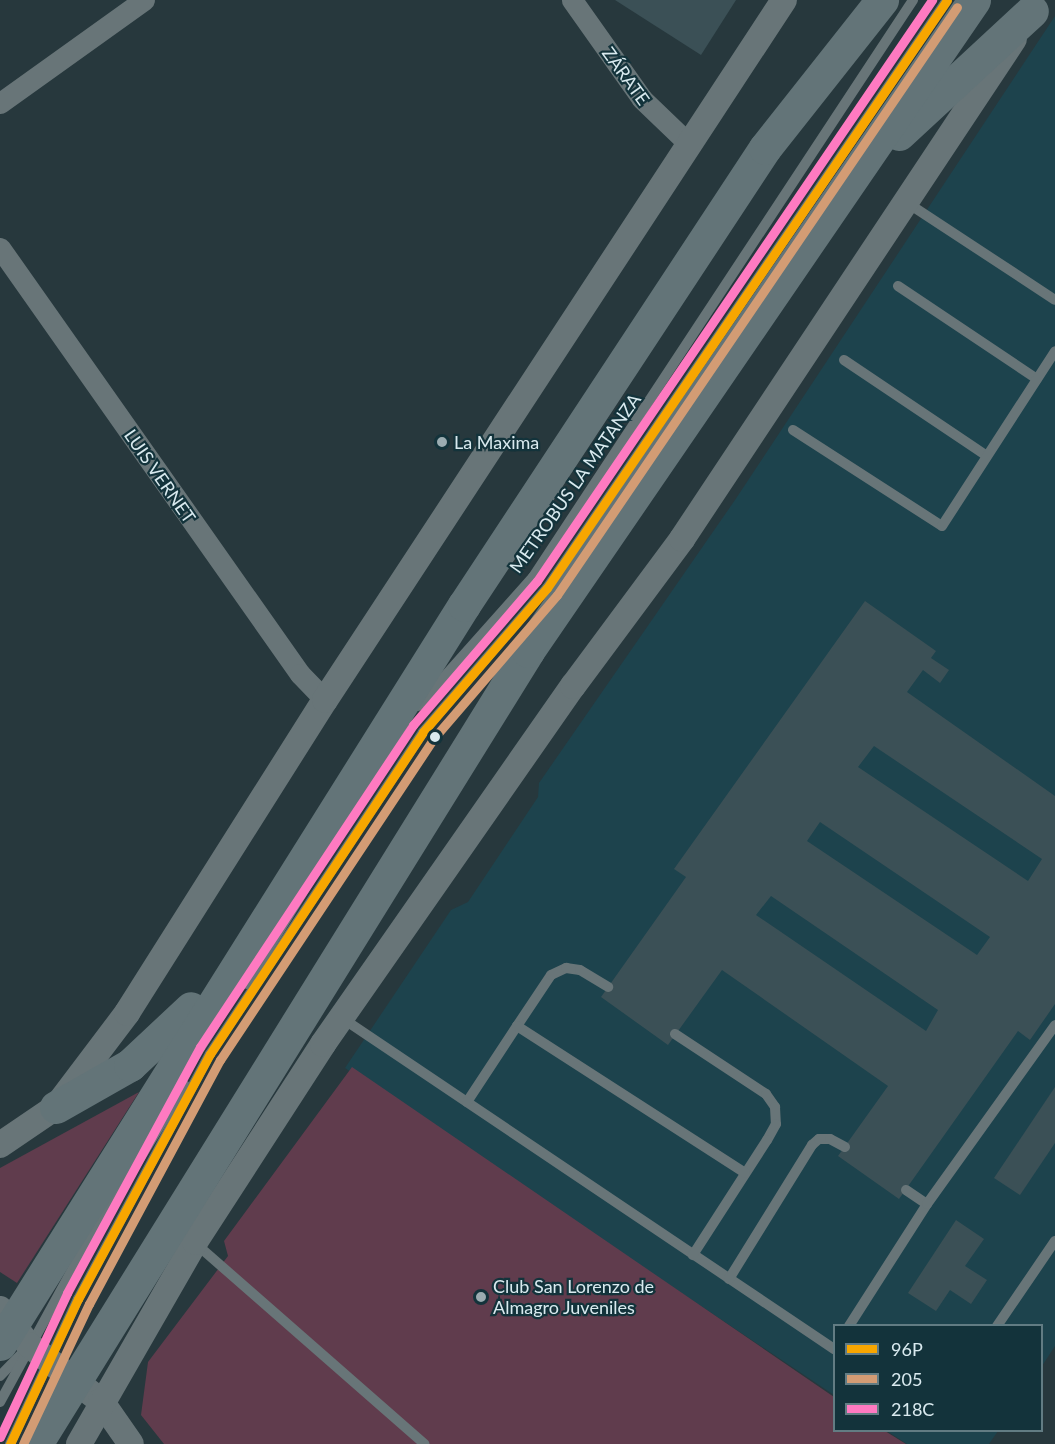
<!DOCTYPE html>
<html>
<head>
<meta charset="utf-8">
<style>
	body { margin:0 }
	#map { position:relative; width:1055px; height:1444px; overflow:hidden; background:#27383d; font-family:Lato,sans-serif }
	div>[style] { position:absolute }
	.built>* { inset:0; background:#1d434d }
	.green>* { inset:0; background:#603c4d }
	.building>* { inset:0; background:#3b5056 }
	.service>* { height:10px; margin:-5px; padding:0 5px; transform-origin:5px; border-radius:5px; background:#687578 }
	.minor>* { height:21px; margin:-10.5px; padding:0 10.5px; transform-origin:10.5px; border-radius:10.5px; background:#687578 }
	.tertiary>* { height:26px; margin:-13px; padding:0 13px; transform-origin:13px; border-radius:13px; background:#687578 }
	.trunk>* { height:33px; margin:-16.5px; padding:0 16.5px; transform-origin:16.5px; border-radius:16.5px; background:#637478 }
	.bus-1>* { height:9px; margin:-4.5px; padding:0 4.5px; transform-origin:4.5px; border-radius:4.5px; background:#f7a600 }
	.bus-2>* { height:9px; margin:-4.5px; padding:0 4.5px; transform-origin:4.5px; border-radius:4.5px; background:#d39c74 }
	.bus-3>* { height:9px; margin:-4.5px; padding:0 4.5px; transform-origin:4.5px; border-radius:4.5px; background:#fe7ac1 }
	.dots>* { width:16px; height:16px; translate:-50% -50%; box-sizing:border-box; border:3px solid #13333b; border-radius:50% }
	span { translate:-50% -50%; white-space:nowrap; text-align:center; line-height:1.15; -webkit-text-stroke:4.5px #13333b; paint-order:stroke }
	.street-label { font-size:18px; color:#d9eaef }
	.poi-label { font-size:18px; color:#d9eaef }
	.left { translate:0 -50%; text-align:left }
	.legend { position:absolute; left:833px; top:1324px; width:210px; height:108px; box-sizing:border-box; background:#13333b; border:2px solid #627c83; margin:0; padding:8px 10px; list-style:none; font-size:18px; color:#d9eaef }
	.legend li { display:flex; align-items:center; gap:12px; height:30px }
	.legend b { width:30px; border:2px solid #627c83 }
</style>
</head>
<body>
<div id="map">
	<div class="built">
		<i style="clip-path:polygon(1055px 16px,1055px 1346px,1042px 1366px,1042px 1326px,834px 1326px,834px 1395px,345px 1068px,451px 910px,468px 902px,538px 797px,539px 783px,735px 500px)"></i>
		<i style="clip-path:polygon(887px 1431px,998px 1431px,989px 1444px,907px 1444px)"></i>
	</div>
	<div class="green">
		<i style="clip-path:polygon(352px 1067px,834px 1397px,834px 1430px,885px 1431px,906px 1444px,164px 1444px,141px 1415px,148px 1362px,228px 1256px,224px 1241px)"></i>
		<i style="clip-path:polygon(139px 1092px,17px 1283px,0 1272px,0 1168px)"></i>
	</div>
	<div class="building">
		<i style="clip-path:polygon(615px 0,736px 0,701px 55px)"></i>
		<i style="clip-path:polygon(evenodd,865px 601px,936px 651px,931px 658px,949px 670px,940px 683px,923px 670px,907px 692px,1055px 796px,1055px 1004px,1030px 1040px,1018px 1031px,899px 1199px,838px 1156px,888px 1086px,722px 970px,668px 1045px,601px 997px,686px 877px,674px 869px,865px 601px,874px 746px,1042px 859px,1028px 881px,858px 767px,874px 746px,865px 601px,820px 822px,990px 937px,977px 955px,807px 841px,820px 822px,865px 601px,771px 896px,938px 1010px,926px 1031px,756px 915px,771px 896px)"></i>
		<i style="clip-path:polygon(1055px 1087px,1055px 1143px,1020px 1195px,994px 1178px)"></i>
		<i style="clip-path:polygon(956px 1220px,984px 1239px,965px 1266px,987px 1280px,971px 1304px,950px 1290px,936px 1311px,908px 1293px)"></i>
	</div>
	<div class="service">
		<i style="left:906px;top:202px;width:178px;rotate:33.3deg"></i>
		<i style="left:898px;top:286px;width:167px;rotate:33.8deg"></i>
		<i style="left:844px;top:360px;width:172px;rotate:33.9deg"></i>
		<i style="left:793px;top:430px;width:177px;rotate:32.8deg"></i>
		<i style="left:942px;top:526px;width:208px;rotate:-57.1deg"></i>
		<i style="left:418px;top:706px;width:173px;rotate:-48.3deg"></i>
		<i style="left:533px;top:577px;width:691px;rotate:-56.63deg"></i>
		<i style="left:247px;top:984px;width:125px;rotate:-58.7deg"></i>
		<i style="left:342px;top:1018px;width:593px;rotate:33.93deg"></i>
		<i style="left:517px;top:1026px;width:61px;rotate:-56.3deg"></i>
		<i style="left:551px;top:975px;width:17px;rotate:-25deg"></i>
		<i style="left:566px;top:968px;width:14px;rotate:8deg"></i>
		<i style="left:580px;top:970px;width:33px;rotate:31deg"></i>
		<i style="left:675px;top:1034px;width:109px;rotate:33.4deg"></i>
		<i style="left:766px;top:1094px;width:16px;rotate:55deg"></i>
		<i style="left:775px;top:1107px;width:17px;rotate:87deg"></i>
		<i style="left:776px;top:1124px;width:18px;rotate:119deg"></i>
		<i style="left:767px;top:1140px;width:137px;rotate:122.8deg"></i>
		<i style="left:467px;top:1102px;width:91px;rotate:-56.7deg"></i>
		<i style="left:517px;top:1026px;width:271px;rotate:32.8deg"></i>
		<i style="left:906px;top:1190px;width:25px;rotate:34deg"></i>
		<i style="left:195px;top:1243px;width:305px;rotate:41.2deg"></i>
		<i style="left:729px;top:1279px;width:158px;rotate:-58.2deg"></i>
		<i style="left:812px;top:1145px;width:9px;rotate:-41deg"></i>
		<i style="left:819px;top:1139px;width:11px"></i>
		<i style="left:830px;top:1139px;width:17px;rotate:28deg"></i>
		<i style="left:849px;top:1326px;width:145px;rotate:-57.4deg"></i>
		<i style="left:927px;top:1204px;width:220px;rotate:-54.4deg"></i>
		<i style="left:997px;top:1326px;width:103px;rotate:-55.7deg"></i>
		<i style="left:0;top:1376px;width:30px;rotate:-46deg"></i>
		<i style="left:0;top:1402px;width:155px;rotate:-61.4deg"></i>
		<i style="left:74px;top:1266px;width:212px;rotate:-58.5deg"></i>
		<i style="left:10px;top:1444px;width:160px;rotate:-64.9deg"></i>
		<i style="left:78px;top:1299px;width:278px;rotate:-61.7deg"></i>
		<i style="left:210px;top:1054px;width:386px;rotate:-56.5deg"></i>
		<i style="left:423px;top:732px;width:190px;rotate:-49.3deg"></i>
		<i style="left:547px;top:588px;width:711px;rotate:-55.77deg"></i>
	</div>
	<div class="minor">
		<i style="left:572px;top:0;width:121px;rotate:54.7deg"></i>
		<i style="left:642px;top:99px;width:65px;rotate:43.8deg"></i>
		<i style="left:0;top:103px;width:177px;rotate:-35.6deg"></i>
		<i style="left:0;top:248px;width:521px;rotate:54.85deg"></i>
		<i style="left:300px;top:674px;width:36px;rotate:46deg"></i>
	</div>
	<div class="tertiary">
		<i style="left:0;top:1145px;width:68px;rotate:-34.2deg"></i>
		<i style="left:56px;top:1107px;width:118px;rotate:-52.9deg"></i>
		<i style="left:127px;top:1013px;width:370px;rotate:-57.7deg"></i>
		<i style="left:325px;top:700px;width:837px;rotate:-56.75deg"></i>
		<i style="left:0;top:1309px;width:46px;rotate:51.1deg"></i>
		<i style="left:29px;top:1345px;width:91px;rotate:37.9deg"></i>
		<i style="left:101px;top:1401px;width:52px;rotate:55.1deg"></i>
		<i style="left:79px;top:1444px;width:233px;rotate:-60.1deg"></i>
		<i style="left:195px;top:1242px;width:236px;rotate:-57.1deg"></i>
		<i style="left:323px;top:1044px;width:437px;rotate:-55.1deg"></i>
		<i style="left:573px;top:686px;width:183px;rotate:-53.4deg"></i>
		<i style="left:682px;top:539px;width:600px;rotate:-56.42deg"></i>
	</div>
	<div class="trunk">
		<i style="left:899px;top:134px;width:181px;rotate:-42.8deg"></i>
		<i style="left:56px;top:1107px;width:85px;rotate:-29.6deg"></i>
		<i style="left:130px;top:1065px;width:83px;rotate:-43.1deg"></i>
		<i style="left:0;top:1344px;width:873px;rotate:-57.88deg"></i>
		<i style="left:464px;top:605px;width:547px;rotate:-56.63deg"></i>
		<i style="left:765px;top:148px;width:189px;rotate:-51.7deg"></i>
		<i style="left:36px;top:1444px;width:933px;rotate:-58.18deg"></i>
		<i style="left:528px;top:651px;width:789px;rotate:-55.58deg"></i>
	</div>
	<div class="bus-1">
		<i style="left:10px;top:1444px;width:160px;rotate:-64.9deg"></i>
		<i style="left:78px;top:1299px;width:278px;rotate:-61.7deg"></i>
		<i style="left:210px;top:1054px;width:386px;rotate:-56.5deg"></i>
		<i style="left:423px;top:732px;width:190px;rotate:-49.3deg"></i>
		<i style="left:547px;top:588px;width:711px;rotate:-55.77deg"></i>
	</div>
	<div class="bus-2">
		<i style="left:23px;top:1444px;width:155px;rotate:-64.8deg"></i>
		<i style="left:89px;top:1304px;width:277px;rotate:-61.8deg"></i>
		<i style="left:220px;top:1060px;width:385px;rotate:-56.4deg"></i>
		<i style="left:433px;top:739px;width:190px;rotate:-49.3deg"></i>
		<i style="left:557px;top:595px;width:711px;rotate:-55.77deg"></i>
	</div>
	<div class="bus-3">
		<i style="left:0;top:1437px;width:159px;rotate:-65deg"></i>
		<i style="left:67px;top:1293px;width:280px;rotate:-61.6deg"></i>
		<i style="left:200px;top:1047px;width:386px;rotate:-56.5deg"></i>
		<i style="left:413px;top:725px;width:190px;rotate:-49.3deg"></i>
		<i style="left:537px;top:581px;width:703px;rotate:-55.79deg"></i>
	</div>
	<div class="dots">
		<i style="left:442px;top:442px;background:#9bacb1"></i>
		<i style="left:435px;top:737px;background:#d9eaef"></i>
		<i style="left:481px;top:1297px;background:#9bacb1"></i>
	</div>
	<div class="street-label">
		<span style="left:626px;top:76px;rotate:54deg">ZÁRATE</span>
		<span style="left:160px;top:476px;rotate:55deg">LUIS VERNET</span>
		<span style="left:575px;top:483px;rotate:-55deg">METROBUS LA MATANZA</span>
	</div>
	<div class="poi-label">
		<span class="left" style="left:454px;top:442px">La Maxima</span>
		<span class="left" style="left:493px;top:1297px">Club San Lorenzo de<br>Almagro Juveniles</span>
	</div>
	<ul class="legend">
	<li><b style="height:8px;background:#f7a600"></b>96P</li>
	<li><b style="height:8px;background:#d39c74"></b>205</li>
	<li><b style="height:8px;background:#fe7ac1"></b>218C</li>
	</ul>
</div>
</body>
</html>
